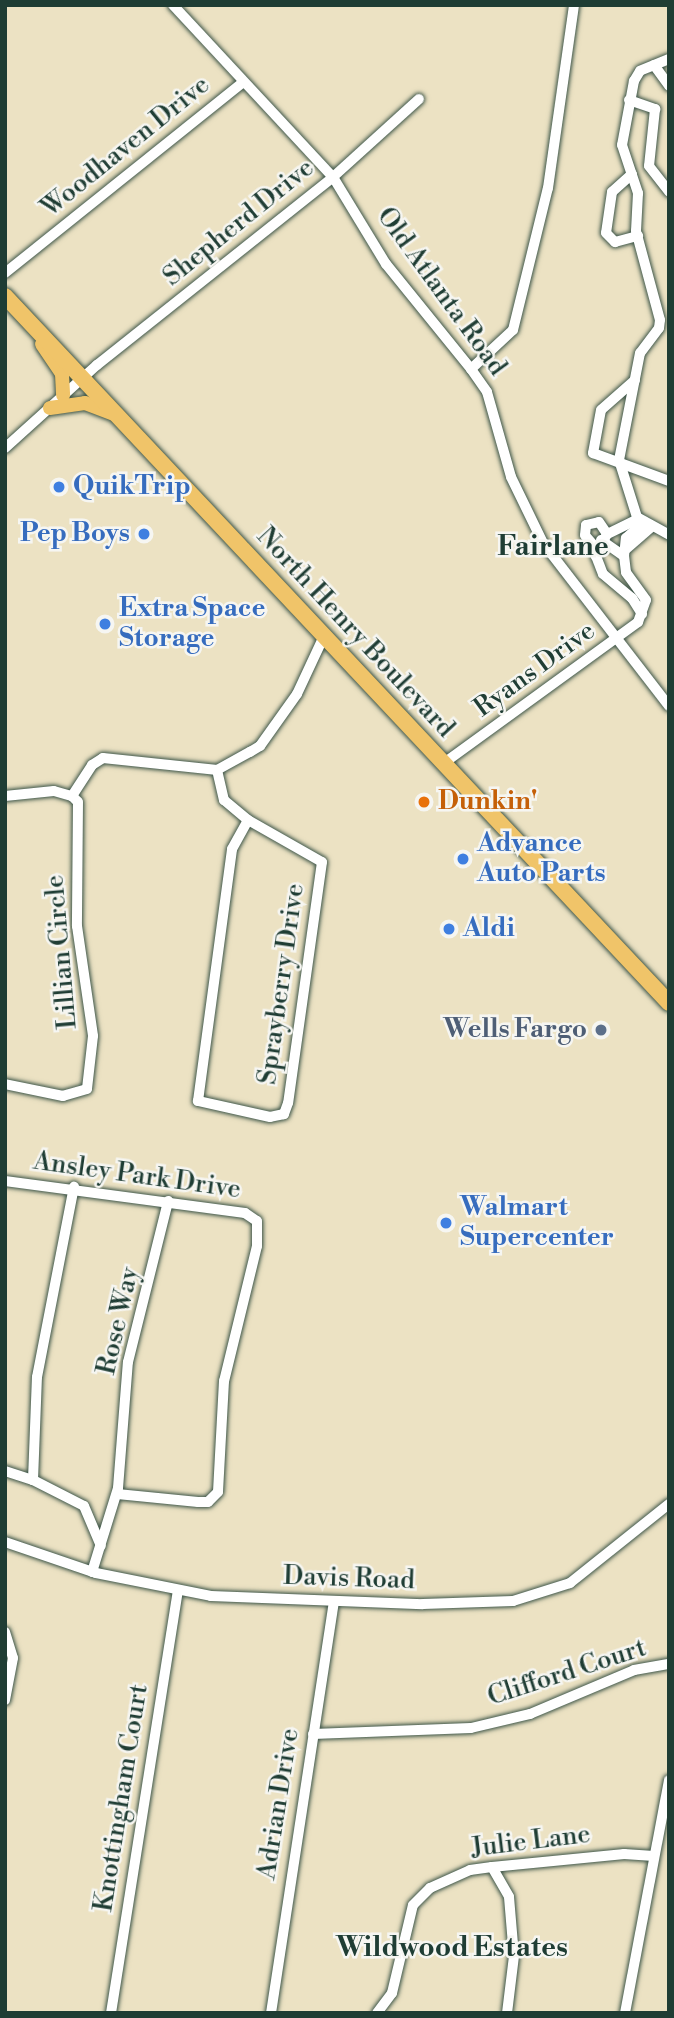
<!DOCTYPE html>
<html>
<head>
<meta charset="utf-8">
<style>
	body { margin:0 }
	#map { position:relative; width:674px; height:2018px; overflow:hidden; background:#ece2c3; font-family:"Libre Bodoni",serif }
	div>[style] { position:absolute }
	.roads { filter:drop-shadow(0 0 2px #3e5649) drop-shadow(0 0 2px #3e5649) }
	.minor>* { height:10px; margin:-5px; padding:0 5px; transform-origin:5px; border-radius:5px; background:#fff }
	.major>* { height:14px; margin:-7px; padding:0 7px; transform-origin:7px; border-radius:7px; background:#f0c469 }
	.highway>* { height:16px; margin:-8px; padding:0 8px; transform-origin:8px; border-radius:8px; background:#f0c469 }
	.dots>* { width:19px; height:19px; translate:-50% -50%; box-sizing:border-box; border:4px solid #f6f6f2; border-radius:50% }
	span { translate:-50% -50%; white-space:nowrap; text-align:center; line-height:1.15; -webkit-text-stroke:5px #f6f6f2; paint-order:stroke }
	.street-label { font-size:26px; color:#1f3d34 }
	.shop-label { font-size:26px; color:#366cbe; font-weight:700 }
	.left { translate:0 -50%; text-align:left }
	.right { translate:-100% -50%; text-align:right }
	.food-label { font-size:26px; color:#c56008; font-weight:700 }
	.service-label { font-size:26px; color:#4e5e75; font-weight:700 }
	.neighbourhood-label { font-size:28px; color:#1f3d34; font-weight:700 }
	.frame { position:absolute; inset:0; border:7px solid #1f3d34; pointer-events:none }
</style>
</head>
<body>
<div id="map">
	<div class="roads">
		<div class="minor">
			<i style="left:173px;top:5px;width:235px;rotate:47.1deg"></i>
			<i style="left:333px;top:177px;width:102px;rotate:58.7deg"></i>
			<i style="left:386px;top:264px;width:135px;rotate:51deg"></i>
			<i style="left:471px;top:369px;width:28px;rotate:55deg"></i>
			<i style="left:487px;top:392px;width:88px;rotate:74.2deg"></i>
			<i style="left:511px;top:477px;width:73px;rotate:64.1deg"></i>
			<i style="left:543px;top:543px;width:206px;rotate:52.3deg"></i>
			<i style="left:669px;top:59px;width:31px;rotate:158deg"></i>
			<i style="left:640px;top:71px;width:12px;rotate:121deg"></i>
			<i style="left:634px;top:81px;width:65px;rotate:100.6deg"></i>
			<i style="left:622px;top:145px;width:51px;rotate:71.6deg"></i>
			<i style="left:638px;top:193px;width:38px;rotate:93deg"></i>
			<i style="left:636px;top:231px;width:92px;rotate:74.9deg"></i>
			<i style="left:660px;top:320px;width:8px;rotate:97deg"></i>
			<i style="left:659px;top:328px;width:31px;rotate:127deg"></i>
			<i style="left:640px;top:353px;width:109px;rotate:101.1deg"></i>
			<i style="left:619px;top:460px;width:60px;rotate:72.5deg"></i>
			<i style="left:637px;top:517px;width:37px;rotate:29deg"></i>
			<i style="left:654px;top:65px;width:26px;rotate:54deg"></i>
			<i style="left:629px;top:100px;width:28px;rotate:19deg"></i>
			<i style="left:655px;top:109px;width:57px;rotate:96deg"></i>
			<i style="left:649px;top:166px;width:33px;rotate:52deg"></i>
			<i style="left:632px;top:174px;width:27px;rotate:138deg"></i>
			<i style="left:612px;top:192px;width:41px;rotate:98.3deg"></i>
			<i style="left:606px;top:233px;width:13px;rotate:45deg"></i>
			<i style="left:615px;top:242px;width:24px;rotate:-15deg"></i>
			<i style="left:5px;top:273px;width:305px;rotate:-38.7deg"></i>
			<i style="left:471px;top:369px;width:57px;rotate:-42.9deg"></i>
			<i style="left:513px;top:330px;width:146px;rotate:-76.2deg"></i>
			<i style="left:548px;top:188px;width:185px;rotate:-81.9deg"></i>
			<i style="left:635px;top:380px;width:45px;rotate:138.6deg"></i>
			<i style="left:601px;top:410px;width:44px;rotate:100.5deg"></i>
			<i style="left:593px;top:453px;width:81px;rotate:20.2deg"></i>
			<i style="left:5px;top:448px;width:124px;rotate:-42.1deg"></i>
			<i style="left:97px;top:365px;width:302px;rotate:-38.5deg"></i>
			<i style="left:333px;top:177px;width:116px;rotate:-42.2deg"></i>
			<i style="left:638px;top:519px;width:34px;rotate:154deg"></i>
			<i style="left:607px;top:534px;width:25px;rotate:117deg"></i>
			<i style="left:596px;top:556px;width:19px;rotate:69deg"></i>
			<i style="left:603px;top:574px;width:38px;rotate:40deg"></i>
			<i style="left:632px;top:598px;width:19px;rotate:58deg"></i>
			<i style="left:601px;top:540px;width:28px;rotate:35deg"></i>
			<i style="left:597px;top:549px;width:18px;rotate:-131deg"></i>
			<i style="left:585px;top:535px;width:10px;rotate:-84deg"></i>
			<i style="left:586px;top:525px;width:13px;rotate:-13deg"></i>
			<i style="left:599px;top:522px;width:14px;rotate:56deg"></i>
			<i style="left:625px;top:550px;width:35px;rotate:-41deg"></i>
			<i style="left:444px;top:763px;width:240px;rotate:-36deg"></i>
			<i style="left:638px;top:622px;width:23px;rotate:-70deg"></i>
			<i style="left:646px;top:600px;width:34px;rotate:-126deg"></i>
			<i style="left:626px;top:572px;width:16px;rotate:-97deg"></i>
			<i style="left:624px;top:556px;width:18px;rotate:-84deg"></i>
			<i style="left:626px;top:538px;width:23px;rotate:-41deg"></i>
			<i style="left:217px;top:770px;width:31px;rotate:77deg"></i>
			<i style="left:224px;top:800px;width:31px;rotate:40deg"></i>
			<i style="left:248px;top:820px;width:85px;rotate:29.6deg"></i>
			<i style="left:322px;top:862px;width:243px;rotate:98deg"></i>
			<i style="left:288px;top:1103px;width:12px;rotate:110deg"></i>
			<i style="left:284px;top:1114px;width:14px;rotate:168deg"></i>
			<i style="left:270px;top:1117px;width:74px;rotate:-167.5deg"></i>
			<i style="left:198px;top:1101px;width:254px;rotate:-82.3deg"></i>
			<i style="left:232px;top:849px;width:33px;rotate:-61deg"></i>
			<i style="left:5px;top:796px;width:49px;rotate:-5.8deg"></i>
			<i style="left:54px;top:791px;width:19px;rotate:16deg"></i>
			<i style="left:72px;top:796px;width:8px;rotate:45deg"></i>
			<i style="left:78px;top:802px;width:124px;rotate:90.5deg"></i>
			<i style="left:77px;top:926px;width:111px;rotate:81.7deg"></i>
			<i style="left:93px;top:1036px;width:53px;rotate:96.5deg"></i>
			<i style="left:87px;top:1089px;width:25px;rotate:164deg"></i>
			<i style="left:63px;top:1096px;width:59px;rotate:-168.3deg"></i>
			<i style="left:72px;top:796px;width:37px;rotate:-57deg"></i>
			<i style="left:92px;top:765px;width:13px;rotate:-32deg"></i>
			<i style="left:103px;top:758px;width:115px;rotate:6deg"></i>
			<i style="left:217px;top:770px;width:38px;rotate:-29deg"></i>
			<i style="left:250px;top:752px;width:12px;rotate:-31deg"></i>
			<i style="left:260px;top:746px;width:64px;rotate:-54.6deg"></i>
			<i style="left:297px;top:694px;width:66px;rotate:-65deg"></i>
			<i style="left:5px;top:1181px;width:242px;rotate:7.6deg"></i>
			<i style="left:245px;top:1213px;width:14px;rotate:34deg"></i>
			<i style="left:257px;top:1221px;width:25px;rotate:90deg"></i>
			<i style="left:257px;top:1246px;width:139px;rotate:103.7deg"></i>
			<i style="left:224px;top:1381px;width:111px;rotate:93.1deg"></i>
			<i style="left:218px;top:1492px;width:14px;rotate:135deg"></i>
			<i style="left:208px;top:1502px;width:10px;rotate:180deg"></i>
			<i style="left:198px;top:1502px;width:81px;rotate:-174.4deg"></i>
			<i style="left:5px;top:1471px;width:29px;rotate:18deg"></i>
			<i style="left:33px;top:1480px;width:57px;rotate:27deg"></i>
			<i style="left:84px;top:1506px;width:43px;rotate:67deg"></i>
			<i style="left:33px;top:1480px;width:103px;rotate:-87.8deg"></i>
			<i style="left:37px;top:1377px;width:194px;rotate:-79deg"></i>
			<i style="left:5px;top:1542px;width:96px;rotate:18.8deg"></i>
			<i style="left:96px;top:1573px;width:117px;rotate:11.3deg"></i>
			<i style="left:211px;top:1596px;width:212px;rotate:2.2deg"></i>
			<i style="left:423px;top:1604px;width:90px;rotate:-1.9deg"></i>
			<i style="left:513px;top:1601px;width:60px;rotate:-17.5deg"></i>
			<i style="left:570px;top:1583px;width:127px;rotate:-38.6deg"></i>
			<i style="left:92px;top:1572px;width:88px;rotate:-72.8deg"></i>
			<i style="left:118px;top:1488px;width:126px;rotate:-85.5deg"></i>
			<i style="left:128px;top:1362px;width:166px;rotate:-76deg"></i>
			<i style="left:5px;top:1632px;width:27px;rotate:73deg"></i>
			<i style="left:13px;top:1658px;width:43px;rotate:100.8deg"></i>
			<i style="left:313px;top:1734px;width:158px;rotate:-2.2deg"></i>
			<i style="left:471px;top:1728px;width:61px;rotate:-13.3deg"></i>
			<i style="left:530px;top:1714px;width:113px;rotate:-22.9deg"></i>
			<i style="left:634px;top:1670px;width:36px;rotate:-10deg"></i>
			<i style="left:492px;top:1867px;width:34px;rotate:60deg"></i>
			<i style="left:509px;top:1897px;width:59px;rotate:85.2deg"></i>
			<i style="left:514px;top:1956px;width:57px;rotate:97deg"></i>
			<i style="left:111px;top:2013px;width:427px;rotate:-81deg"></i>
			<i style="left:271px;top:2013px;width:416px;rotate:-81.3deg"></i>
			<i style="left:377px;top:2013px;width:25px;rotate:-53deg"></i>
			<i style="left:392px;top:1993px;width:90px;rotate:-76.6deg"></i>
			<i style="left:413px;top:1905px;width:24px;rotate:-45deg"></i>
			<i style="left:430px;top:1888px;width:44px;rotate:-24.2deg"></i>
			<i style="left:470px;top:1870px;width:22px;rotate:-8deg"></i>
			<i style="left:492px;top:1867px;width:133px;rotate:-5.6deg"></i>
			<i style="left:624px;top:1854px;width:30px;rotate:4deg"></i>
			<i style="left:625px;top:2013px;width:237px;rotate:-79.3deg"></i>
		</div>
		<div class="major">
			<i style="left:42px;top:344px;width:36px;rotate:56deg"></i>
			<i style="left:62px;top:374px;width:21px;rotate:87deg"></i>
			<i style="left:50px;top:408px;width:35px;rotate:-8deg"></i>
			<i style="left:85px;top:403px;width:33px;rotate:21deg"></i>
		</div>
		<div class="highway">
			<i style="left:5px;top:296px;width:970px;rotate:46.8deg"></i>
		</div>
	</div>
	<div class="dots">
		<i style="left:59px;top:487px;background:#3f7fe0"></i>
		<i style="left:144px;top:534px;background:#3f7fe0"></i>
		<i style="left:105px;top:624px;background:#3f7fe0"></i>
		<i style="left:424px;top:802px;background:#e8710a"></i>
		<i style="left:463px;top:859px;background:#3f7fe0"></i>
		<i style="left:449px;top:929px;background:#3f7fe0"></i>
		<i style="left:601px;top:1030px;background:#5c6f8a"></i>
		<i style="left:446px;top:1223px;background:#3f7fe0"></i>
	</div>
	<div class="street-label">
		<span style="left:126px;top:147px;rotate:-39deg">Woodhaven Drive</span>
		<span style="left:239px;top:223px;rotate:-39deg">Shepherd Drive</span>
		<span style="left:441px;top:292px;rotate:54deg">Old Atlanta Road</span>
		<span style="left:355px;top:633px;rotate:47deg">North Henry Boulevard</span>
		<span style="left:535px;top:670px;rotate:-36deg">Ryans Drive</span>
		<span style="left:62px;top:952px;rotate:-95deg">Lillian Circle</span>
		<span style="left:282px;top:984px;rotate:-82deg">Sprayberry Drive</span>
		<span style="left:137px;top:1176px;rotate:8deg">Ansley Park Drive</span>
		<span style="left:119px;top:1321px;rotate:-77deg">Rose Way</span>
		<span style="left:349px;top:1579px;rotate:2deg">Davis Road</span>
		<span style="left:567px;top:1673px;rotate:-18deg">Clifford Court</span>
		<span style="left:122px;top:1798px;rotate:-81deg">Knottingham Court</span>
		<span style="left:279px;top:1804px;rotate:-81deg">Adrian Drive</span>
		<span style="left:531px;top:1842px;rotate:-7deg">Julie Lane</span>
	</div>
	<div class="shop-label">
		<span class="left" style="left:73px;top:487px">QuikTrip</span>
		<span class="right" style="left:130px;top:534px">Pep Boys</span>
		<span class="left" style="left:119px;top:624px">Extra Space<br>Storage</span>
		<span class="left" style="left:477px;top:859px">Advance<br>Auto Parts</span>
		<span class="left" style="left:463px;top:929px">Aldi</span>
		<span class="left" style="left:460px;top:1223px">Walmart<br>Supercenter</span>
	</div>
	<div class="food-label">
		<span class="left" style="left:438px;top:802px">Dunkin'</span>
	</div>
	<div class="service-label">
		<span class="right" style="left:587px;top:1030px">Wells Fargo</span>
	</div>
	<div class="neighbourhood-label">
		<span style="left:553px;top:547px">Fairlane</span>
		<span style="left:452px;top:1948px">Wildwood Estates</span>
	</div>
	<div class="frame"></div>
</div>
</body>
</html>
